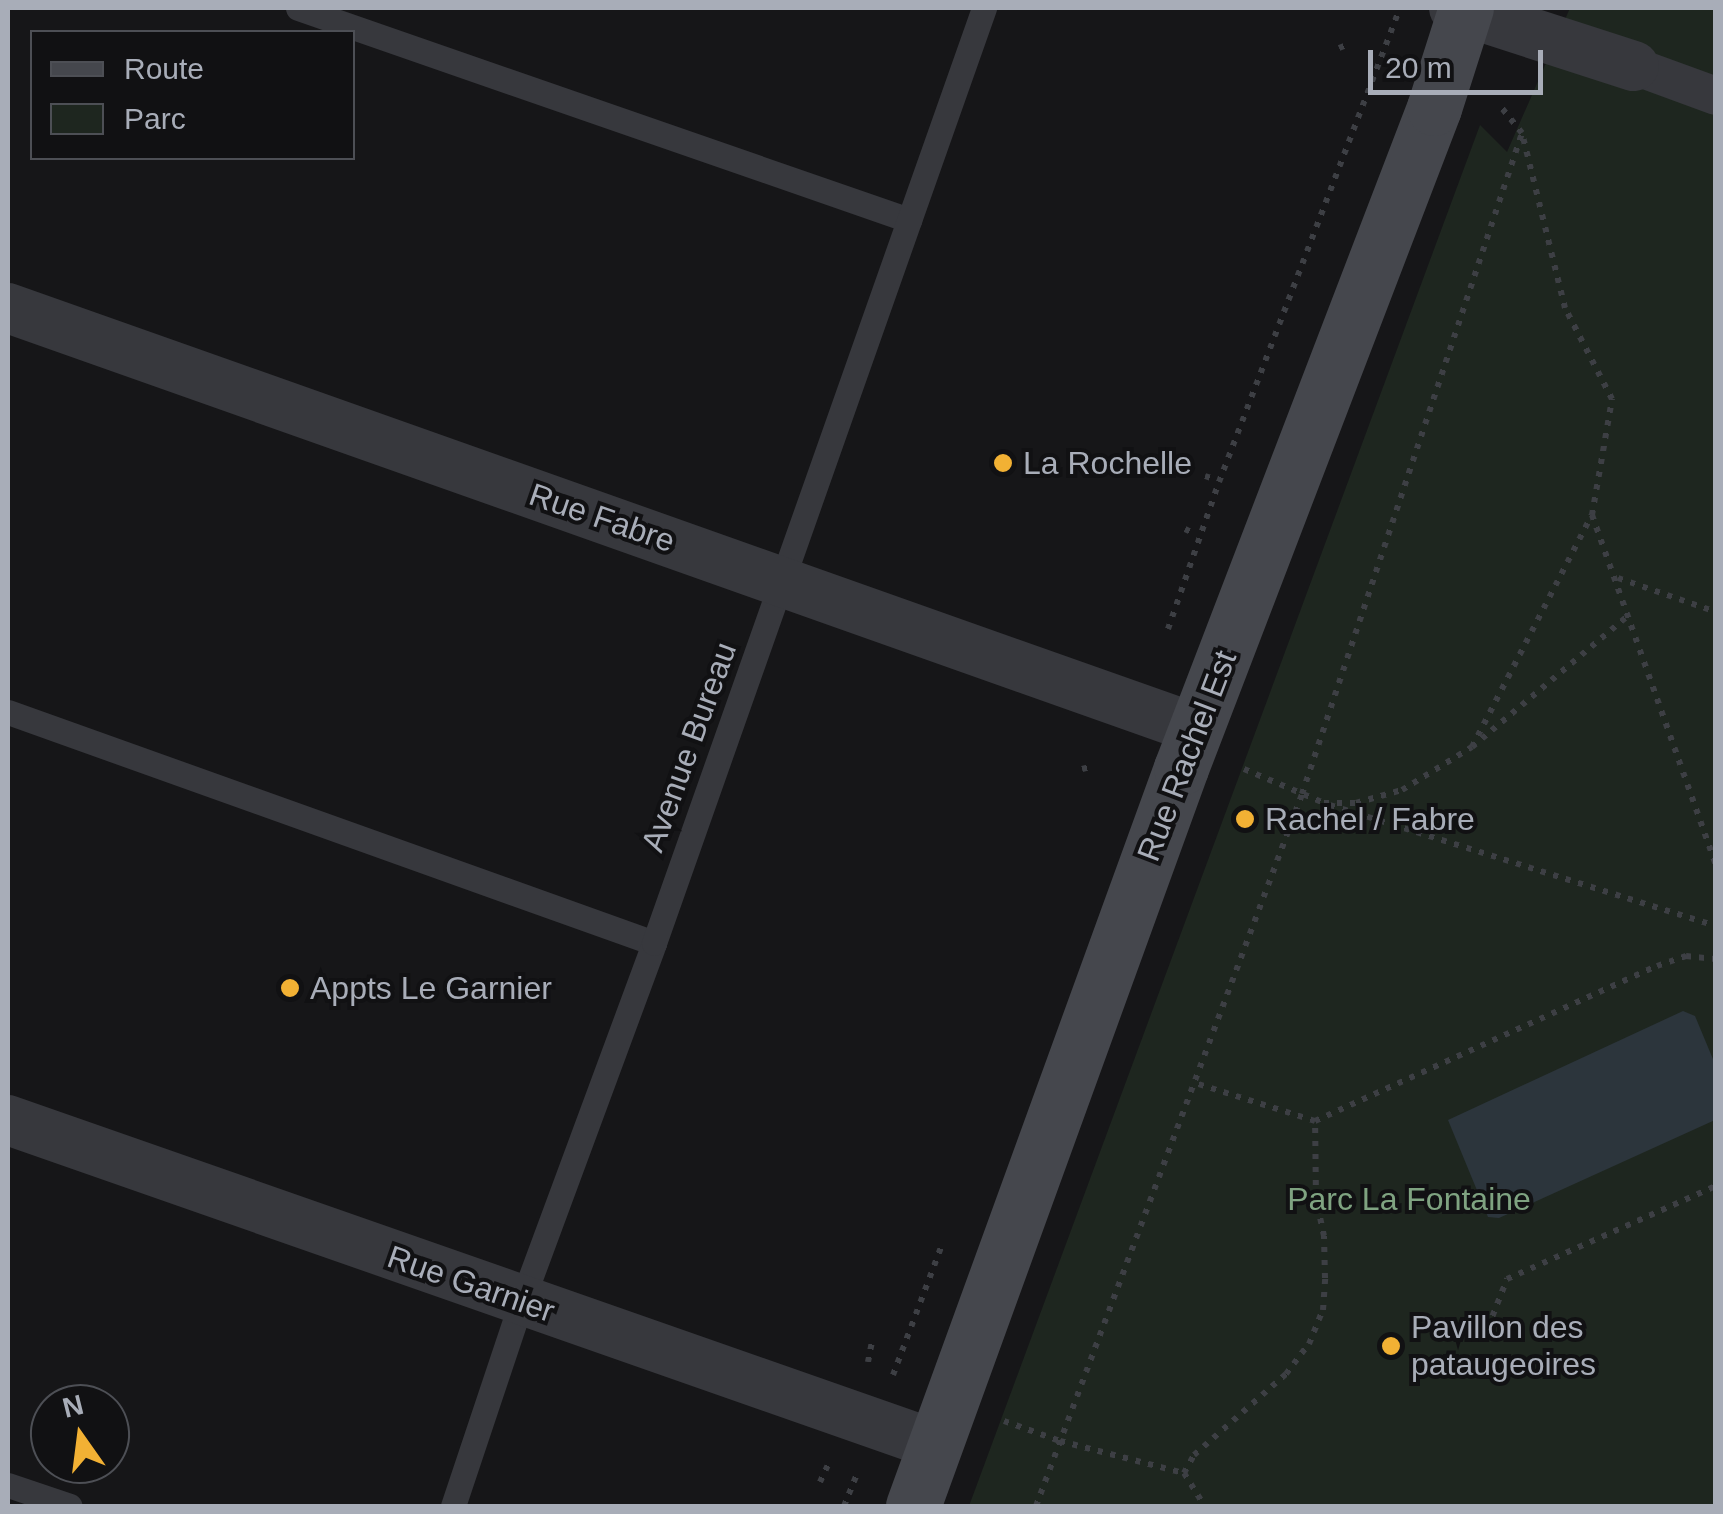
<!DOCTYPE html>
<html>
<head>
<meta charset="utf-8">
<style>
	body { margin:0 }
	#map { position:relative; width:1723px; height:1514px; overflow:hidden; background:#161618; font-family:Arial,sans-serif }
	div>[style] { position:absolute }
	.green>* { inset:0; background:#1e261f }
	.water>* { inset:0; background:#2c353c }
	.path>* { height:6px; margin-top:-3px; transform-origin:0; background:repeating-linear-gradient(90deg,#3d3f44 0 5px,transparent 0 13px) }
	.service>* { height:25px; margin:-12.5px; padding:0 12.5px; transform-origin:12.5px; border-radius:12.5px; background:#37383d }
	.pedestrian>* { height:38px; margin:-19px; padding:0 19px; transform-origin:19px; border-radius:19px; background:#37383d }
	.minor>* { height:50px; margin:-25px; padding:0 25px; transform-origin:25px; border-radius:25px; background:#37383d }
	.secondary>* { height:55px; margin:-27.5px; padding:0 27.5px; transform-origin:27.5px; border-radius:27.5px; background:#45474d }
	.dots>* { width:28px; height:28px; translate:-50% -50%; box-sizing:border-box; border:5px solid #111113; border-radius:50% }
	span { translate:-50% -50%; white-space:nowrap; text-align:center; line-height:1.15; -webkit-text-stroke:8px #111113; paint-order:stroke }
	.poi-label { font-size:32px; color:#a8adb8 }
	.left { translate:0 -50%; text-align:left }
	.street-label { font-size:32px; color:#a8adb8 }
	.park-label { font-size:32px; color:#7fa381 }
	.frame { position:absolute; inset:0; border:10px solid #a8adb8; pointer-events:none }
	.legend { position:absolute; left:30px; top:30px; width:325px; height:130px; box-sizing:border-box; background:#111113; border:2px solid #4d4f55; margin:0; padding:12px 18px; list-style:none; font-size:30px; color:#a8adb8 }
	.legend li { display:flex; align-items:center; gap:20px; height:50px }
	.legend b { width:50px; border:2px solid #4d4f55 }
	.north { position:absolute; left:30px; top:1384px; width:100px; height:100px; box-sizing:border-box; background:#111113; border:2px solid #4d4f55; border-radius:50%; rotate:346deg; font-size:28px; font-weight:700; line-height:40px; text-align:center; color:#a8adb8 }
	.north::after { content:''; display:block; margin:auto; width:35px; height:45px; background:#f2b134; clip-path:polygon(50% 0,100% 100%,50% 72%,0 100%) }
	.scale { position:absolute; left:1368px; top:50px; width:175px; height:45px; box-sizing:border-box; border:5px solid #a8adb8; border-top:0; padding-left:12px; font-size:30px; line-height:35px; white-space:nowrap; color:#a8adb8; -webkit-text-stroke:8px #111113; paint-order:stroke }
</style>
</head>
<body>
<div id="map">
	<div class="green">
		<i style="clip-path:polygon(1570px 8px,1715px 8px,1715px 1506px,969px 1506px,1480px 125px,1507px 152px)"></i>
	</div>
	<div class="water">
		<i style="clip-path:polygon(1683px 1011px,1695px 1016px,1715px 1064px,1715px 1120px,1499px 1218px,1488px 1217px,1448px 1120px)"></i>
	</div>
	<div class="path">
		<i style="left:1339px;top:48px;width:9px;rotate:-21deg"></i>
		<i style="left:1205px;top:476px;width:6px;rotate:18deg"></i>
		<i style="left:1592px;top:515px;width:372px;rotate:70.5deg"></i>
		<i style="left:1185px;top:529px;width:7px;rotate:27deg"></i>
		<i style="left:1618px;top:578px;width:104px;rotate:19.1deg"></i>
		<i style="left:1168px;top:629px;width:156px;rotate:-70.9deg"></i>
		<i style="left:1219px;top:482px;width:502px;rotate:-69.11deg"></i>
		<i style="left:1472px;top:747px;width:261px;rotate:-62.7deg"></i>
		<i style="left:1592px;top:515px;width:118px;rotate:-80.2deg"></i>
		<i style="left:1612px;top:399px;width:102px;rotate:-117.3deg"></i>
		<i style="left:1565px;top:308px;width:180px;rotate:-103.8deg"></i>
		<i style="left:1522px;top:133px;width:33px;rotate:-129deg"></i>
		<i style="left:1082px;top:769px;width:8px;rotate:-14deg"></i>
		<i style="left:1244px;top:769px;width:87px;rotate:23deg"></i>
		<i style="left:1324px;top:803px;width:32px"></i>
		<i style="left:1356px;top:803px;width:48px;rotate:-15.8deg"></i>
		<i style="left:1402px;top:790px;width:82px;rotate:-31.6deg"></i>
		<i style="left:1472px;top:747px;width:205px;rotate:-40.1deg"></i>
		<i style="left:1330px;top:805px;width:405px;rotate:17.4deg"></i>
		<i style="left:1315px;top:1121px;width:375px;rotate:-24.4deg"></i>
		<i style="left:1657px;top:966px;width:31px;rotate:-19deg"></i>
		<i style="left:1686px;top:956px;width:30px;rotate:6deg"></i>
		<i style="left:1483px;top:1340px;width:66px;rotate:-68.5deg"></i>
		<i style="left:1507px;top:1279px;width:229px;rotate:-24deg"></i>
		<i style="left:868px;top:1362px;width:20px;rotate:-79deg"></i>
		<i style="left:893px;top:1375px;width:142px;rotate:-69.4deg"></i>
		<i style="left:1004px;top:1421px;width:59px;rotate:19.7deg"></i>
		<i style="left:1060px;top:1441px;width:128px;rotate:14.5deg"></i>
		<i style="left:1184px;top:1473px;width:21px;rotate:-61deg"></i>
		<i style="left:1194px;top:1455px;width:123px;rotate:-41.4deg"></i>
		<i style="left:1286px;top:1374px;width:38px;rotate:-53deg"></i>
		<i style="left:1309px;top:1344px;width:37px;rotate:-68deg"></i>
		<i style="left:1323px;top:1310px;width:32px;rotate:-86deg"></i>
		<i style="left:1325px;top:1278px;width:42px;rotate:-91.4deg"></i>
		<i style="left:1324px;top:1236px;width:39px;rotate:-102deg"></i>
		<i style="left:1316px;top:1198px;width:77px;rotate:-90.7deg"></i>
		<i style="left:1315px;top:1121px;width:129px;rotate:-162.4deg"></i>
		<i style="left:1184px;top:1473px;width:39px;rotate:58deg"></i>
		<i style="left:820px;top:1482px;width:19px;rotate:-65deg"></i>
		<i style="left:844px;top:1506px;width:32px;rotate:-68deg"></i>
		<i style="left:1036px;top:1506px;width:760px;rotate:-69.51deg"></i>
		<i style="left:1302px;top:794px;width:697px;rotate:-71.59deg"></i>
	</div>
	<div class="service">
		<i style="left:298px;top:8px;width:647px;rotate:19.14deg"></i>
		<i style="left:8px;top:712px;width:686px;rotate:19.68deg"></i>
		<i style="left:8px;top:1485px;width:65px;rotate:18.7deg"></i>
		<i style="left:453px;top:1506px;width:214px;rotate:-71.5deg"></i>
		<i style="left:521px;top:1303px;width:384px;rotate:-69.7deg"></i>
		<i style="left:654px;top:943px;width:992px;rotate:-70.56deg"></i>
	</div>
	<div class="pedestrian">
		<i style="left:1634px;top:66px;width:87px;rotate:20.1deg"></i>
	</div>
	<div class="minor">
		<i style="left:1454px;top:8px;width:189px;rotate:17.9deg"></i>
		<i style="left:8px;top:308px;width:1261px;rotate:19.5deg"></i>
		<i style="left:8px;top:1120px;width:983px;rotate:19.3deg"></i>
	</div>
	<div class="secondary">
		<i style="left:913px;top:1506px;width:785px;rotate:-70.04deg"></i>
		<i style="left:1181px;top:768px;width:707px;rotate:-69.03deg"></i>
		<i style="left:1434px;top:108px;width:105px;rotate:-72.3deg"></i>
	</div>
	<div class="dots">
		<i style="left:1003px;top:463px;background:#f2b134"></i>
		<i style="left:1245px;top:819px;background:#f2b134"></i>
		<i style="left:290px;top:988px;background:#f2b134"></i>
		<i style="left:1391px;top:1346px;background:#f2b134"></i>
	</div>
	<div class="poi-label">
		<span class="left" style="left:1023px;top:463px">La Rochelle</span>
		<span class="left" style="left:1265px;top:819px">Rachel / Fabre</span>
		<span class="left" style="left:310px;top:988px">Appts Le Garnier</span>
		<span class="left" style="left:1411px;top:1346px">Pavillon des<br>pataugeoires</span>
	</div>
	<div class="street-label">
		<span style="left:602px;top:518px;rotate:19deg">Rue Fabre</span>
		<span style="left:689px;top:747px;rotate:-70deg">Avenue Bureau</span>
		<span style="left:1187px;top:756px;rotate:-69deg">Rue Rachel Est</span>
		<span style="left:471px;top:1284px;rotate:19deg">Rue Garnier</span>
	</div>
	<div class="park-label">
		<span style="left:1409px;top:1199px">Parc La Fontaine</span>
	</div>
	<div class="frame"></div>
	<ul class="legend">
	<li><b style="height:12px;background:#45474d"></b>Route</li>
	<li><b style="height:28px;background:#1e261f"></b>Parc</li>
	</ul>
	<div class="north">N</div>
	<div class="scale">20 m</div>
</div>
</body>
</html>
